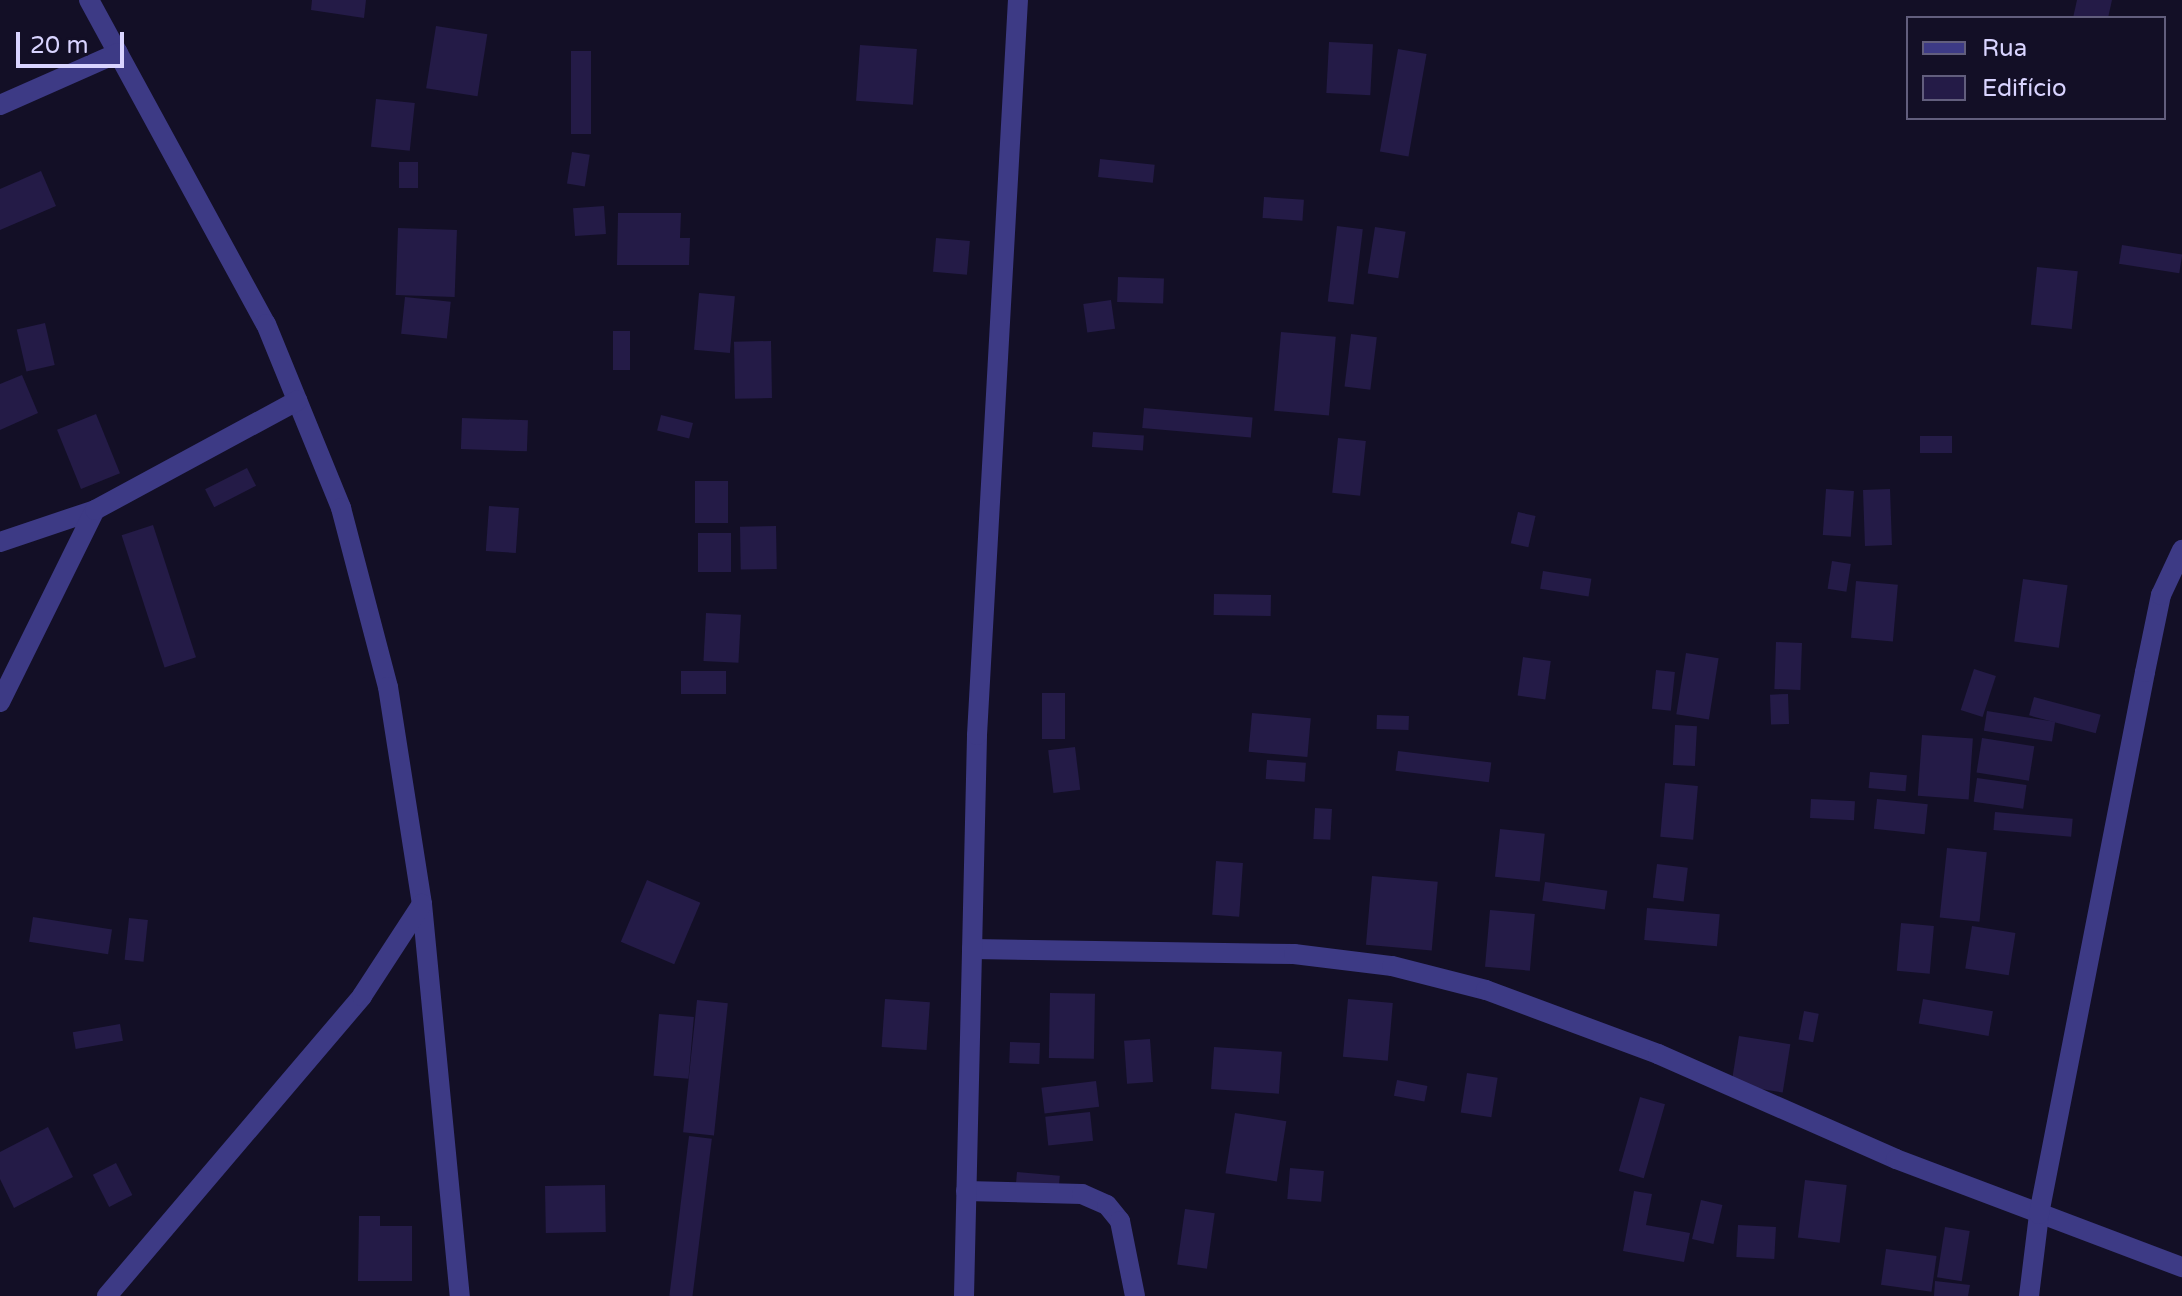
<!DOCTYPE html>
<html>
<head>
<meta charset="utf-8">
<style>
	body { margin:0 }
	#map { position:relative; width:2182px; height:1296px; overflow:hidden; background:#130f26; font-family:"Varela Round",sans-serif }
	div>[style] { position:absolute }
	.building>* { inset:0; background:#241b47; transform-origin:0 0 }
	.minor>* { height:20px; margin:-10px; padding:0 10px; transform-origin:10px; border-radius:10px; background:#3d3a85 }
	span { translate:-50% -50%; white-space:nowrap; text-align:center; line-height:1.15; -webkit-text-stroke:6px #130f26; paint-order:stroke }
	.legend { position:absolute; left:1906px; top:16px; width:260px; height:104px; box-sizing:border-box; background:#130f26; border:2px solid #625e7d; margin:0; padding:10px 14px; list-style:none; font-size:24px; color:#d9d4ff }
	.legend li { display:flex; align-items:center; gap:16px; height:40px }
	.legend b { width:40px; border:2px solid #625e7d }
	.scale { position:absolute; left:16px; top:32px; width:108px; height:36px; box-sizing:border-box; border:4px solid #d9d4ff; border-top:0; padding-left:10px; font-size:24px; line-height:28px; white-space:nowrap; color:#d9d4ff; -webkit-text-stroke:6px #130f26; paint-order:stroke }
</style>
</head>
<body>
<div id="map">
	<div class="building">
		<i style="clip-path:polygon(312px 0,366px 0,364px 18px,311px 10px)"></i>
		<i style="clip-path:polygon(2077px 0,2112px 0,2108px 18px,2073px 18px)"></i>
		<i style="left:436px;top:26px;width:52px;height:63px;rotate:9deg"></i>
		<i style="left:1329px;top:42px;width:44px;height:51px;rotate:3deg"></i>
		<i style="left:860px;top:45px;width:57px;height:56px;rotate:4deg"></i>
		<i style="left:1398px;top:49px;width:29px;height:104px;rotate:10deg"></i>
		<i style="left:571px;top:51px;width:20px;height:83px"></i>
		<i style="left:376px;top:99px;width:39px;height:48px;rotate:6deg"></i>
		<i style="left:572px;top:152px;width:18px;height:32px;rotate:9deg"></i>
		<i style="left:1100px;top:159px;width:55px;height:18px;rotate:6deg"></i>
		<i style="left:399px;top:162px;width:19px;height:26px"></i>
		<i style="clip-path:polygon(41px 171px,56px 206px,0 230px,0 189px)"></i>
		<i style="left:1264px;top:197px;width:40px;height:21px;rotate:4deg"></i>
		<i style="left:604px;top:206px;width:28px;height:31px;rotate:86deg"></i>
		<i style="clip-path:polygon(618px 213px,681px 213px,680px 238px,690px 238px,689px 265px,617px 265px)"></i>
		<i style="left:1337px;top:226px;width:26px;height:76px;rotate:7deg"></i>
		<i style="left:1375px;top:227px;width:31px;height:47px;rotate:9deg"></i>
		<i style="left:398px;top:228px;width:59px;height:67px;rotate:2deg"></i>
		<i style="left:936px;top:238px;width:34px;height:34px;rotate:5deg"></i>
		<i style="left:2122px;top:245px;width:61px;height:19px;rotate:9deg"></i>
		<i style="left:2037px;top:267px;width:41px;height:58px;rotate:6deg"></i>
		<i style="left:1118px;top:277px;width:46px;height:25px;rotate:2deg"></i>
		<i style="left:699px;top:293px;width:36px;height:57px;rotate:5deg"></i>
		<i style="left:405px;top:297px;width:46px;height:37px;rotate:6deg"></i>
		<i style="left:1111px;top:300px;width:29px;height:28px;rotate:82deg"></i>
		<i style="left:45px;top:323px;width:43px;height:29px;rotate:77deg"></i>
		<i style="left:613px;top:331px;width:17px;height:39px"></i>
		<i style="left:1281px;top:332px;width:55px;height:79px;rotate:5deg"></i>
		<i style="left:1351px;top:334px;width:26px;height:53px;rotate:7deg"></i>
		<i style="left:771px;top:341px;width:57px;height:37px;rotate:89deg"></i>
		<i style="clip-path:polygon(22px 375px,38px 413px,0 430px,0 384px)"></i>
		<i style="left:1144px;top:408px;width:109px;height:20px;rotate:5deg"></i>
		<i style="left:96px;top:414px;width:64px;height:42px;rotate:68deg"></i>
		<i style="left:661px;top:415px;width:33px;height:16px;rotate:14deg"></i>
		<i style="left:462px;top:418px;width:66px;height:31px;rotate:2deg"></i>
		<i style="left:1093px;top:432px;width:51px;height:15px;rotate:4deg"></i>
		<i style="left:1952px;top:436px;width:17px;height:32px;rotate:90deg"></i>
		<i style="left:1338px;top:438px;width:28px;height:55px;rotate:6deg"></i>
		<i style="left:247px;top:468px;width:20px;height:47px;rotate:63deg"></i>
		<i style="left:695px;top:481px;width:33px;height:42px"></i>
		<i style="left:1826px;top:489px;width:28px;height:46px;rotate:4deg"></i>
		<i style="left:1890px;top:489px;width:56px;height:27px;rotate:88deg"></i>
		<i style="left:489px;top:506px;width:30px;height:45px;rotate:4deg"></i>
		<i style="left:1518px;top:512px;width:18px;height:32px;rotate:13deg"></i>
		<i style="left:153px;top:525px;width:139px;height:33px;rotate:72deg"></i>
		<i style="left:776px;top:526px;width:43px;height:36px;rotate:89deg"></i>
		<i style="left:731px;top:533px;width:39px;height:33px;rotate:90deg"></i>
		<i style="left:1832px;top:561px;width:19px;height:28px;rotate:9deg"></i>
		<i style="left:1543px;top:571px;width:49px;height:18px;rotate:9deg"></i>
		<i style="left:2023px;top:579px;width:45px;height:63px;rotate:8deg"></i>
		<i style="left:1856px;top:581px;width:42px;height:57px;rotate:5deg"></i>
		<i style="left:1214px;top:594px;width:57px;height:21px;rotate:1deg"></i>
		<i style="left:706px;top:613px;width:35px;height:48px;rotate:3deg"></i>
		<i style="left:1776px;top:642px;width:26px;height:47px;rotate:2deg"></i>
		<i style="left:1686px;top:653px;width:33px;height:62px;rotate:9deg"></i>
		<i style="left:1523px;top:657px;width:28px;height:39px;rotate:8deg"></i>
		<i style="left:1974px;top:669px;width:23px;height:43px;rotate:18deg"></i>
		<i style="left:1656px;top:670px;width:19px;height:39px;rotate:6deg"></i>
		<i style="left:726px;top:671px;width:23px;height:45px;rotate:90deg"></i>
		<i style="left:1042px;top:693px;width:23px;height:46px"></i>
		<i style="left:1788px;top:694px;width:30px;height:18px;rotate:88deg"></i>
		<i style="left:2034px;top:697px;width:69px;height:19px;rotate:15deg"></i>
		<i style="left:1987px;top:711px;width:69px;height:20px;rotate:9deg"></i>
		<i style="left:1252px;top:713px;width:59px;height:39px;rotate:5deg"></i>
		<i style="left:1377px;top:715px;width:32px;height:14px;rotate:2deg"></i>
		<i style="left:1675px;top:725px;width:22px;height:40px;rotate:3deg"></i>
		<i style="left:1922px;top:735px;width:51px;height:61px;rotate:4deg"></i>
		<i style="left:1982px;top:738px;width:53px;height:35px;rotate:9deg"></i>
		<i style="left:1075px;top:747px;width:43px;height:27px;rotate:83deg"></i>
		<i style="left:1398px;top:751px;width:94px;height:20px;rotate:7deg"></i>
		<i style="left:1267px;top:760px;width:39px;height:19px;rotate:4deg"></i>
		<i style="left:1870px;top:772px;width:37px;height:16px;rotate:5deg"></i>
		<i style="left:1977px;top:778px;width:50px;height:24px;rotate:8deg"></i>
		<i style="left:1665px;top:783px;width:33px;height:54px;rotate:5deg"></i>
		<i style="left:1811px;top:799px;width:44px;height:19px;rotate:3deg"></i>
		<i style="left:1877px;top:799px;width:51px;height:30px;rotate:6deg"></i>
		<i style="left:1315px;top:808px;width:17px;height:31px;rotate:3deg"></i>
		<i style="left:1995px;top:812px;width:78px;height:18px;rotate:5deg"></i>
		<i style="left:1500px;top:829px;width:45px;height:48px;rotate:6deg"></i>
		<i style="left:1947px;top:848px;width:40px;height:70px;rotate:6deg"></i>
		<i style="left:1216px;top:861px;width:27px;height:54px;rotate:4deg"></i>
		<i style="left:1657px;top:864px;width:31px;height:34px;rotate:7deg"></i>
		<i style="left:1372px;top:876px;width:66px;height:69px;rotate:5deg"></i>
		<i style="left:647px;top:880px;width:58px;height:67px;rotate:23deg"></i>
		<i style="left:1545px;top:882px;width:63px;height:19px;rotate:8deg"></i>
		<i style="left:1647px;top:908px;width:73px;height:32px;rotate:5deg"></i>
		<i style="left:1490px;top:910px;width:45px;height:57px;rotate:5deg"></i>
		<i style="left:33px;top:917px;width:80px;height:25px;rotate:9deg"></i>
		<i style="left:129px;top:918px;width:19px;height:42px;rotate:6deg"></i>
		<i style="left:1901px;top:923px;width:33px;height:48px;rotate:5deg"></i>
		<i style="left:1972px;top:926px;width:44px;height:43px;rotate:9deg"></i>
		<i style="left:1050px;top:993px;width:45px;height:65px;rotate:1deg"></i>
		<i style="left:885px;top:999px;width:45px;height:48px;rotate:4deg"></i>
		<i style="left:1348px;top:999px;width:45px;height:58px;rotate:5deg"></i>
		<i style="left:1923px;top:999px;width:71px;height:25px;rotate:10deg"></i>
		<i style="left:697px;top:1000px;width:31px;height:133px;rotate:6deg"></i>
		<i style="left:1804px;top:1011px;width:15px;height:29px;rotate:11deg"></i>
		<i style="left:659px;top:1014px;width:35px;height:62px;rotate:5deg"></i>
		<i style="left:120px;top:1024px;width:17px;height:48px;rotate:80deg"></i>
		<i style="left:1739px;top:1036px;width:52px;height:49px;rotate:9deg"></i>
		<i style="left:1150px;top:1039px;width:43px;height:26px;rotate:86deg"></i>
		<i style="left:1010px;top:1042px;width:30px;height:21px;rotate:2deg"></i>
		<i style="left:1214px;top:1047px;width:68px;height:42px;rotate:4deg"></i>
		<i style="left:1467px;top:1073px;width:31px;height:40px;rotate:9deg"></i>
		<i style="left:1397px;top:1080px;width:31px;height:16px;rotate:11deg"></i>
		<i style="left:1096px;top:1081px;width:26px;height:55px;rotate:83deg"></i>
		<i style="left:1640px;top:1097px;width:26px;height:77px;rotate:16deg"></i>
		<i style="left:1090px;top:1112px;width:29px;height:45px;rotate:84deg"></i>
		<i style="left:1235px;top:1113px;width:52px;height:61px;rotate:9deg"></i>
		<i style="clip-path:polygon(48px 1127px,73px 1177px,14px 1208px,0 1179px,0 1152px)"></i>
		<i style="left:689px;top:1136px;width:23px;height:161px;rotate:7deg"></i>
		<i style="left:116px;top:1163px;width:36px;height:26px;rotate:63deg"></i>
		<i style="left:1290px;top:1168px;width:34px;height:31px;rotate:5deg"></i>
		<i style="left:1017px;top:1172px;width:43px;height:23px;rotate:5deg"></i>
		<i style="left:1805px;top:1180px;width:42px;height:58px;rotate:7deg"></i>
		<i style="left:605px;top:1185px;width:47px;height:60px;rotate:89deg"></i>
		<i style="clip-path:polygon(1634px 1191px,1652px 1194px,1646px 1225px,1690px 1233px,1684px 1262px,1623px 1251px)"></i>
		<i style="left:1701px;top:1200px;width:22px;height:40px;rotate:13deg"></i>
		<i style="left:1185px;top:1209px;width:30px;height:56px;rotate:8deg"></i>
		<i style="clip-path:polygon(359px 1216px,380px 1216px,380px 1226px,412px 1226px,412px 1281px,358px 1281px)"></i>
		<i style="left:1738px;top:1225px;width:38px;height:32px;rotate:3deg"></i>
		<i style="left:1945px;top:1227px;width:25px;height:51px;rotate:9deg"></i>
		<i style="left:1886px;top:1249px;width:51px;height:36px;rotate:8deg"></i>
		<i style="clip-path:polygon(1935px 1281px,1970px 1285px,1968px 1296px,1934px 1296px)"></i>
	</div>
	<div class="minor">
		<i style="left:89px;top:0;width:369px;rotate:61.4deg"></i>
		<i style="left:266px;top:324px;width:199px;rotate:67.8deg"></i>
		<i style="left:341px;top:508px;width:185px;rotate:75.3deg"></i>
		<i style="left:388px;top:687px;width:220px;rotate:81.1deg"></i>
		<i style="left:422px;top:904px;width:394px;rotate:84.5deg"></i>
		<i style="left:0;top:105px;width:129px;rotate:-23.8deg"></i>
		<i style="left:0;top:542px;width:100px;rotate:-18.6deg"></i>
		<i style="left:0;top:702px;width:214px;rotate:-63.7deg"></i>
		<i style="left:95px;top:510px;width:230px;rotate:-28.4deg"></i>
		<i style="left:972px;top:949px;width:322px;rotate:0.9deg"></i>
		<i style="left:1294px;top:954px;width:99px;rotate:7deg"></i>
		<i style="left:1392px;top:966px;width:97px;rotate:14.3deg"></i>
		<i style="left:1486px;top:990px;width:184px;rotate:20.4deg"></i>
		<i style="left:1658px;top:1054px;width:260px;rotate:23.8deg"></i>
		<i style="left:1896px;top:1159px;width:306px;rotate:20.7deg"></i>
		<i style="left:966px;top:1191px;width:116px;rotate:1.5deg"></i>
		<i style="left:1082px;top:1194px;width:27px;rotate:24deg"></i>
		<i style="left:1107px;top:1205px;width:21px;rotate:51deg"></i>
		<i style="left:1120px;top:1221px;width:76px;rotate:78.7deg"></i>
		<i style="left:107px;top:1296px;width:394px;rotate:-49.6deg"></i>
		<i style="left:362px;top:996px;width:110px;rotate:-56.9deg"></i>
		<i style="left:964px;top:1296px;width:561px;rotate:-88.67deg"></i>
		<i style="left:977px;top:735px;width:736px;rotate:-86.81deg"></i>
		<i style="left:2029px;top:1296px;width:83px;rotate:-83deg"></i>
		<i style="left:2039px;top:1214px;width:552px;rotate:-78.93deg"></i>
		<i style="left:2145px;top:672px;width:79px;rotate:-78.3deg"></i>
		<i style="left:2161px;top:595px;width:50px;rotate:-65deg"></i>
	</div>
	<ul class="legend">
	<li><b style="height:10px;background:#3d3a85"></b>Rua</li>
	<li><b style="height:22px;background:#241b47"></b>Edifício</li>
	</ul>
	<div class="scale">20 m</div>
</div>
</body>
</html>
